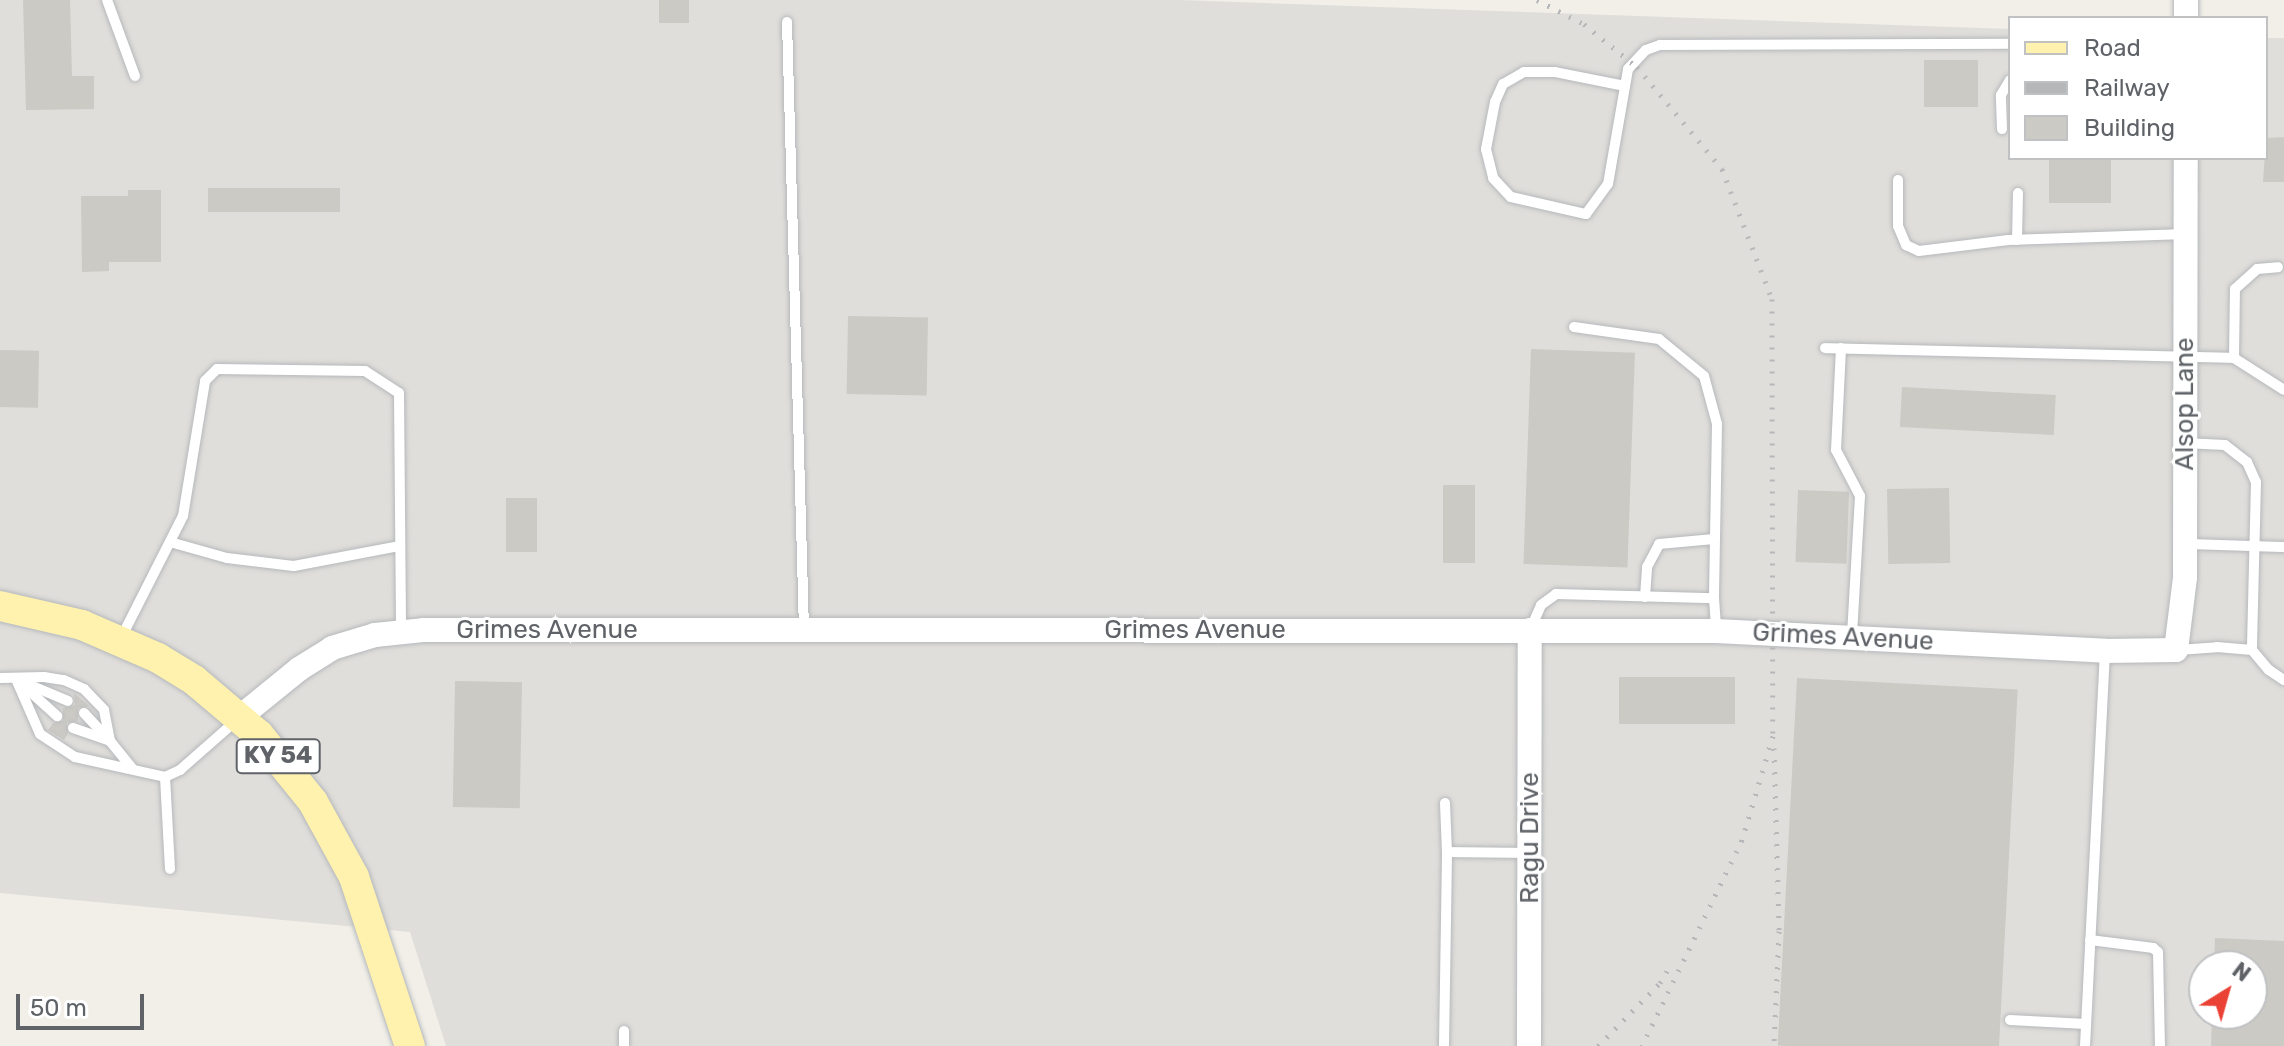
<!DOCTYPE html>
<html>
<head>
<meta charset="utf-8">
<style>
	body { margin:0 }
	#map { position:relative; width:2284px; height:1046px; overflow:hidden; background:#f1efe8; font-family:Rubik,sans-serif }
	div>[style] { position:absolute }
	.industrial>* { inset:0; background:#e0deda }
	.building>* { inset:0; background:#cccac5; transform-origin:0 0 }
	.roads { filter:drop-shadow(0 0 2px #b5b8bc) drop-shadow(0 0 2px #b5b8bc) }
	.service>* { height:10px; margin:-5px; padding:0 5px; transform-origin:5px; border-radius:5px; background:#fff }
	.tertiary>* { height:24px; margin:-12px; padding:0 12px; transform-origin:12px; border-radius:12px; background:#fff }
	.primary>* { height:30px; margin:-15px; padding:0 15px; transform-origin:15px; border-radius:15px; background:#fff2af }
	.rail>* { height:5px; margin-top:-2.5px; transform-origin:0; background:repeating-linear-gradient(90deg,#b6b7b8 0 2px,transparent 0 12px) }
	span { translate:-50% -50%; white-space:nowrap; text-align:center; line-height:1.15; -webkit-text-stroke:6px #fff; paint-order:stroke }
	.shield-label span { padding:2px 6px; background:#fff; border:2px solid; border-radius:6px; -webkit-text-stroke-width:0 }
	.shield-label { font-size:24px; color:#5f6368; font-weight:700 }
	.street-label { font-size:26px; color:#5f6368 }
	.legend { position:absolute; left:2008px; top:16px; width:260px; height:144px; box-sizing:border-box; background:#fff; border:2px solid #bfc1c3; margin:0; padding:10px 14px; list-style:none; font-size:24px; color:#5f6368 }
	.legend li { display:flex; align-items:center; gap:16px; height:40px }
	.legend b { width:40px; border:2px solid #bfc1c3 }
	.north { position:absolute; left:2188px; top:950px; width:80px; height:80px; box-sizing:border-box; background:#fff; border:2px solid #bfc1c3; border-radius:50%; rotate:37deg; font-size:22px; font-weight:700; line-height:32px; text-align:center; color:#5f6368 }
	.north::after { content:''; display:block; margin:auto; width:28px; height:36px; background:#ea4335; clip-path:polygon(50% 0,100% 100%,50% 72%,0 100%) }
	.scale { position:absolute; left:16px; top:994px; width:128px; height:36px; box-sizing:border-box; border:4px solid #5f6368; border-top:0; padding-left:10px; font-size:24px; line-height:28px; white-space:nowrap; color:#5f6368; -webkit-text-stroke:6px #fff; paint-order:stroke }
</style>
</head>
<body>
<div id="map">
	<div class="industrial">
		<i style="clip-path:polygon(evenodd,0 0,1179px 0,2010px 29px,2010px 158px,2266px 158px,2266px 38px,2284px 38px,2284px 1046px,446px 1046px,410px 932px,0 893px,0 0,2204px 966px,2252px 966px,2252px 1014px,2204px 1014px,2204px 966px)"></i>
	</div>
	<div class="building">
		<i style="clip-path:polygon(23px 0,70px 0,72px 76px,94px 76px,94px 109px,26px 110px)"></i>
		<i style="left:659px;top:0;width:30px;height:23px"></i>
		<i style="left:1924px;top:60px;width:54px;height:47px"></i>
		<i style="clip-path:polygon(2284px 137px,2284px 182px,2263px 182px,2266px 138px)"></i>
		<i style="left:2049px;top:158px;width:62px;height:45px"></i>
		<i style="left:208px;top:188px;width:132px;height:24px"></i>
		<i style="clip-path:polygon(128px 190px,161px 190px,161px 262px,109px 262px,109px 271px,82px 272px,81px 196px,128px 196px)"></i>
		<i style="left:848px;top:316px;width:80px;height:78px;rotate:1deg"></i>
		<i style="left:1531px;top:349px;width:104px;height:215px;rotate:2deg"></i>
		<i style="left:0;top:350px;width:39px;height:57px;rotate:1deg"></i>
		<i style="left:1902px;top:387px;width:154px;height:40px;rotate:3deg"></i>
		<i style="left:1443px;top:485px;width:32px;height:78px"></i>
		<i style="left:1949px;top:488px;width:75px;height:62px;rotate:89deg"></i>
		<i style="left:1798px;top:490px;width:51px;height:72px;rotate:2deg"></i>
		<i style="left:506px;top:498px;width:31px;height:54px"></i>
		<i style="left:1619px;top:677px;width:116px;height:47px"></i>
		<i style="left:1797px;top:678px;width:221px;height:368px;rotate:3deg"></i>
		<i style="left:455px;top:681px;width:67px;height:126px;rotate:1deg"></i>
		<i style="clip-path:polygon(74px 693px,89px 706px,78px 708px,78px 721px,67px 723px,68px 734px,64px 740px,48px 730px,53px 723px,63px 721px,63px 708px,75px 705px)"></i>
		<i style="clip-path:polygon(2215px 938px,2284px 941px,2284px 1046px,2211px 1046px,2212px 1014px,2252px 1014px,2252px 966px,2214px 966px)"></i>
	</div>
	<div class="roads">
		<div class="service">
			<i style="left:107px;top:0;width:81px;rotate:69.8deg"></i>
			<i style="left:787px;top:22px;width:608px;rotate:88.4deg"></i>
			<i style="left:1625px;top:86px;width:71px;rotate:-168.7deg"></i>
			<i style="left:1555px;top:72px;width:31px;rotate:180deg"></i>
			<i style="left:1524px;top:72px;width:24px;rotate:150deg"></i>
			<i style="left:1503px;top:84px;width:20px;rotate:114deg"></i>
			<i style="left:1495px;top:102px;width:48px;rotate:100.8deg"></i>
			<i style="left:1486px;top:149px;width:30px;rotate:76deg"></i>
			<i style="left:1493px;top:178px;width:26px;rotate:47deg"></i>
			<i style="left:1511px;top:197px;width:77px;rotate:12.8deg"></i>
			<i style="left:1586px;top:214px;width:37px;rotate:-54deg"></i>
			<i style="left:1608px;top:184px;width:117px;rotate:-80.1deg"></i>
			<i style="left:1628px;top:69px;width:26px;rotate:-47deg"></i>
			<i style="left:1646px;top:50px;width:15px;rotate:-20deg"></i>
			<i style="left:1660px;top:45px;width:350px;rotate:-0.2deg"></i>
			<i style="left:2002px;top:129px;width:34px;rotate:-92deg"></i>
			<i style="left:2001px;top:95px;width:17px;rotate:-59deg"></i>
			<i style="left:1898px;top:180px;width:46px;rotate:90deg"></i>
			<i style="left:1898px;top:226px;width:21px;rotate:67deg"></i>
			<i style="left:1906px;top:245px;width:14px;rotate:25deg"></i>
			<i style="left:1919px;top:251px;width:90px;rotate:-7deg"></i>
			<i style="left:2008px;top:240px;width:178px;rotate:-1.9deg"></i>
			<i style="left:2017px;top:240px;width:47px;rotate:-88.8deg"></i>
			<i style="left:1574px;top:327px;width:86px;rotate:8deg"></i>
			<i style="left:1659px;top:339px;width:58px;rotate:39.4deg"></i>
			<i style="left:1704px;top:376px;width:50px;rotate:74.8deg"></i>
			<i style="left:1717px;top:424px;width:174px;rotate:91deg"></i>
			<i style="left:1825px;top:348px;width:409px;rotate:1.4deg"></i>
			<i style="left:2234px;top:358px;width:59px;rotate:32.6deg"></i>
			<i style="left:1841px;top:348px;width:102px;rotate:92.8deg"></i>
			<i style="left:1836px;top:450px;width:52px;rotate:62.4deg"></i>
			<i style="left:1860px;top:496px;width:140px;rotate:93.3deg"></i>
			<i style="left:2234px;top:358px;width:69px;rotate:-89.2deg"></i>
			<i style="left:2235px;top:289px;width:30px;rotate:-42deg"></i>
			<i style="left:2257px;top:269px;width:21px;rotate:-5deg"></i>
			<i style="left:2185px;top:443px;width:40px;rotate:2.9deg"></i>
			<i style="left:2225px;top:445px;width:28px;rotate:38deg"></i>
			<i style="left:2247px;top:462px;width:22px;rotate:66deg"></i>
			<i style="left:2256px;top:482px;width:168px;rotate:91.4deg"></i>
			<i style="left:2252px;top:650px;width:26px;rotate:50deg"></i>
			<i style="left:2269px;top:670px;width:18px;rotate:34deg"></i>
			<i style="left:170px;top:542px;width:59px;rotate:15.7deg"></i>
			<i style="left:227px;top:558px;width:67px;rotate:6.8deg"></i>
			<i style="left:294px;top:566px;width:108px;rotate:-10.7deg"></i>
			<i style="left:2187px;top:544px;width:97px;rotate:1.8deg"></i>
			<i style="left:1645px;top:597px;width:30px;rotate:-86deg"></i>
			<i style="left:1647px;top:567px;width:26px;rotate:-62deg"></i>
			<i style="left:1659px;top:544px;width:55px;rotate:-5.2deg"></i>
			<i style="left:1530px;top:630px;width:27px;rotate:-66deg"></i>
			<i style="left:1541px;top:605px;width:19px;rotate:-36deg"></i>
			<i style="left:1556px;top:594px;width:158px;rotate:1.5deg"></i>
			<i style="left:1714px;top:598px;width:31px;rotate:86deg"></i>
			<i style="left:121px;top:638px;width:137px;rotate:-63.1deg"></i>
			<i style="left:183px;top:516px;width:137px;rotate:-80.7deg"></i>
			<i style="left:205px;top:381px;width:17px;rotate:-45deg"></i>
			<i style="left:217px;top:369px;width:148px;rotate:0.8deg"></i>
			<i style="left:365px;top:371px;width:40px;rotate:32.9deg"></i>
			<i style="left:399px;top:393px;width:240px;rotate:89.5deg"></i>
			<i style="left:2178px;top:650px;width:39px;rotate:-4deg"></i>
			<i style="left:2217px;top:647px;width:35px;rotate:5deg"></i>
			<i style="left:0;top:678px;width:44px;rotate:-1.3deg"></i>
			<i style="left:44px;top:677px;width:20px;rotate:9deg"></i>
			<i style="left:64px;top:680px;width:22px;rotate:24deg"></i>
			<i style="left:84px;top:689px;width:29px;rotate:46deg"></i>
			<i style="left:104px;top:710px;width:32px;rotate:79deg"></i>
			<i style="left:110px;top:741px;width:35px;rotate:51deg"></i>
			<i style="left:16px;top:679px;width:60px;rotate:66.4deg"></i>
			<i style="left:40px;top:734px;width:42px;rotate:33.3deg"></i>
			<i style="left:75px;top:757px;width:92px;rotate:12.5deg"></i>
			<i style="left:165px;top:777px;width:17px;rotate:-25deg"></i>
			<i style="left:180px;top:770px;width:76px;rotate:-41.3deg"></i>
			<i style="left:18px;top:680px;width:54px;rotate:22.8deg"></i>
			<i style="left:24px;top:686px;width:45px;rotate:42.3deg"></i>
			<i style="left:84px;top:713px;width:34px;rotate:47deg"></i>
			<i style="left:73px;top:728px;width:39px;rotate:19deg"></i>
			<i style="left:165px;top:777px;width:92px;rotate:86.9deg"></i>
			<i style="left:1445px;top:803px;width:49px;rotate:87.7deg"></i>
			<i style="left:2090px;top:940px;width:64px;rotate:7.2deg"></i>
			<i style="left:2153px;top:948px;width:6px;rotate:39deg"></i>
			<i style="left:2158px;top:952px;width:94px;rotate:88.8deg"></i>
			<i style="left:2010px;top:1020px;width:76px;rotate:3deg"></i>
			<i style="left:624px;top:1031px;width:15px;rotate:90deg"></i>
			<i style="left:1444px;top:1046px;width:194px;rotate:-89.1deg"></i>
			<i style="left:1447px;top:852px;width:81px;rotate:0.7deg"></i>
			<i style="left:2085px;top:1046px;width:396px;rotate:-87.1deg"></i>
		</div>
		<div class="tertiary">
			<i style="left:2186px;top:18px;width:18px;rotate:-90deg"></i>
			<i style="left:240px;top:717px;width:76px;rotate:-39.1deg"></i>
			<i style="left:299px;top:669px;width:39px;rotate:-32deg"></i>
			<i style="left:332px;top:648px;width:45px;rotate:-16.8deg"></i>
			<i style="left:375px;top:635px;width:48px;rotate:-5.9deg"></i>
			<i style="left:423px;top:630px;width:1293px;rotate:0.04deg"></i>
			<i style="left:1716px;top:631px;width:390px;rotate:2.9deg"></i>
			<i style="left:2105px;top:651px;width:71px;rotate:-0.8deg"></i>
			<i style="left:2176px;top:650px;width:73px;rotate:-82.9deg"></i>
			<i style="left:2185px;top:578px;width:420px;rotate:-89.9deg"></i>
			<i style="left:1529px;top:1046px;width:416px;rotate:-89.9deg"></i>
		</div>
		<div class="primary">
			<i style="left:0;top:606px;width:84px;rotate:13deg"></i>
			<i style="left:82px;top:625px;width:83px;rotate:23.5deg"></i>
			<i style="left:158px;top:658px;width:42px;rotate:31.4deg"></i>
			<i style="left:194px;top:680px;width:85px;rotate:40.2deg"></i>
			<i style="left:259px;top:735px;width:86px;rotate:51.1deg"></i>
			<i style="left:313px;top:802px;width:85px;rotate:61.3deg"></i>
			<i style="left:354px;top:877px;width:178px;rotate:71.7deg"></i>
		</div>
	</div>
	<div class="rail">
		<i style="left:1537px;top:0;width:53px;rotate:27.1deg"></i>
		<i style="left:1584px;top:24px;width:68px;rotate:39.1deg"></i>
		<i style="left:1637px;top:67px;width:133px;rotate:50.2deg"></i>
		<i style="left:1722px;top:169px;width:139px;rotate:69deg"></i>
		<i style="left:1772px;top:299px;width:437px;rotate:89.9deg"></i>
		<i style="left:1773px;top:736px;width:109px;rotate:106.6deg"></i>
		<i style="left:1742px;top:840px;width:229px;rotate:115.9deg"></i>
		<i style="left:1774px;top:748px;width:183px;rotate:88.4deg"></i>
		<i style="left:1779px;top:931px;width:115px;rotate:92.5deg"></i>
		<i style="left:1598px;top:1046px;width:88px;rotate:-45.5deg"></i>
		<i style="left:1660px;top:983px;width:20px;rotate:-60deg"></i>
	</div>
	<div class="shield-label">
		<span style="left:278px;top:756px">KY 54</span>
	</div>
	<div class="street-label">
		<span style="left:2185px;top:404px;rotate:-90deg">Alsop Lane</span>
		<span style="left:547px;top:630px">Grimes Avenue</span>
		<span style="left:1195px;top:630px">Grimes Avenue</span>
		<span style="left:1843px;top:637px;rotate:3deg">Grimes Avenue</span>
		<span style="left:1530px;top:838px;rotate:-90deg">Ragu Drive</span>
	</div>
	<ul class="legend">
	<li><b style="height:10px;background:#fff2af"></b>Road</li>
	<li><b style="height:10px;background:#b6b7b8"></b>Railway</li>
	<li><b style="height:22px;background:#cccac5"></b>Building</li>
	</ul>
	<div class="north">N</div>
	<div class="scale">50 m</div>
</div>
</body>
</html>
